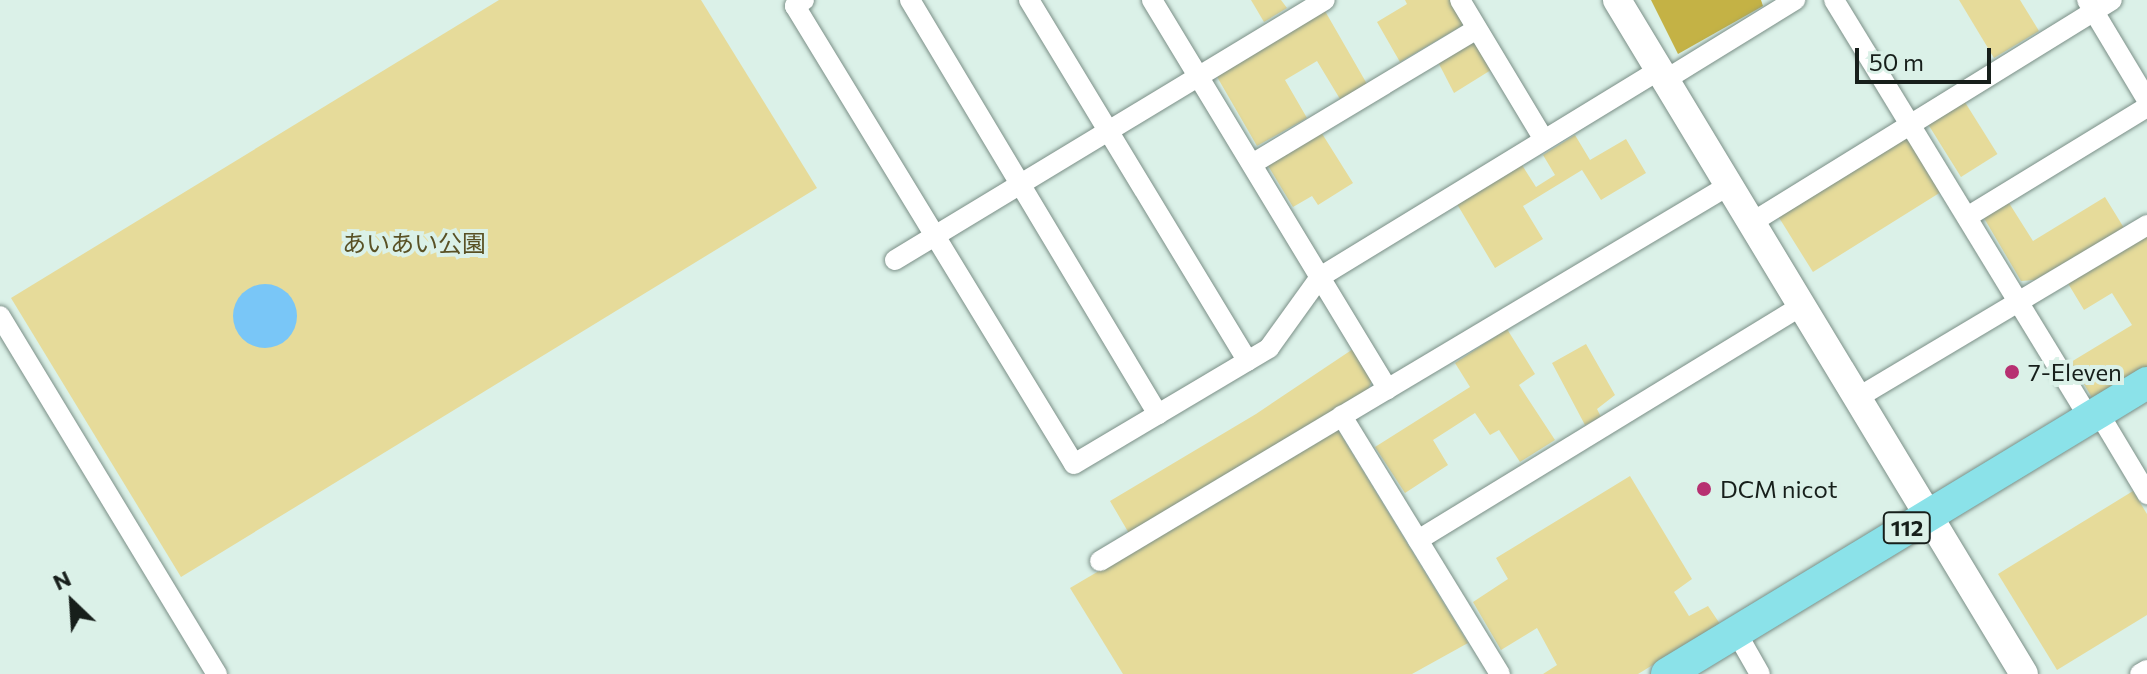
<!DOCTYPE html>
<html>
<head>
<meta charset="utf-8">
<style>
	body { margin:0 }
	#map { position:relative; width:2147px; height:674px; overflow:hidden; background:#dbf1e8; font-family:Commissioner,"Noto Sans JP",sans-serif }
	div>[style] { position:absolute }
	.green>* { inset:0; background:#e6db9a; transform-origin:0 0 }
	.forest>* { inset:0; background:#c4b245 }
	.water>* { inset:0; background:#79c6f7 }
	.round { border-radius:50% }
	.roads { filter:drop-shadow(0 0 2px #7b8f87) drop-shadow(0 0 2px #7b8f87) }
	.street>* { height:20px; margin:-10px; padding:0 10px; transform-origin:10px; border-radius:10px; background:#fff }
	.secondary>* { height:28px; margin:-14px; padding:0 14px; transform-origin:14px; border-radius:14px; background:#fff }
	.primary>* { height:32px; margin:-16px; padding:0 16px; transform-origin:16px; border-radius:16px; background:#8be2e9 }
	.dots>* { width:22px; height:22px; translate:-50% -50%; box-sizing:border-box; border:4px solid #dbf1e8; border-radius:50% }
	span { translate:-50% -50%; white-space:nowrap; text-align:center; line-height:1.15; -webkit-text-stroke:8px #dbf1e8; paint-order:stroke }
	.shield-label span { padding:2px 6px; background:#dbf1e8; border:2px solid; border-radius:6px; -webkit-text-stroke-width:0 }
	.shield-label { font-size:22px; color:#171f1b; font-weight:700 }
	.park-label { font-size:24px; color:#595125 }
	.poi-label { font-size:24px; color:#171f1b }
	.left { translate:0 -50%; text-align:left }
	.north { position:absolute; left:32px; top:562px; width:80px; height:80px; -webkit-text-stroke:6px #dbf1e8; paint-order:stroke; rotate:335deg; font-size:22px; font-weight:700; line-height:32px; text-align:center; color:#171f1b }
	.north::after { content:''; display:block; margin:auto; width:28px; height:36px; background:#171f1b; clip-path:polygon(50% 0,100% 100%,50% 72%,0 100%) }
	.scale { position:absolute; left:1855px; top:48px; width:136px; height:36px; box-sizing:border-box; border:4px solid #171f1b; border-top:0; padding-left:10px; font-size:24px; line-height:28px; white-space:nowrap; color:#171f1b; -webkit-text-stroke:6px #dbf1e8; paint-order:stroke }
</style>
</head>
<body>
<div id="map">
	<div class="green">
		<i style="clip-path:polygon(499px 0,701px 0,817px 188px,181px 577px,11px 298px)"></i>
		<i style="clip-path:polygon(1251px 0,1281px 0,1287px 8px,1264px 22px)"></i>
		<i style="clip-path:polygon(1405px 0,1451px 0,1465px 24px,1400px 62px,1377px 22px,1407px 4px)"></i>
		<i style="clip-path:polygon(1959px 0,2020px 0,2039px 31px,1994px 58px)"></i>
		<i style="clip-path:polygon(1325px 11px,1367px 84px,1340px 99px,1317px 61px,1285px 80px,1307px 118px,1257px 146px,1216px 75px)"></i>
		<i style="clip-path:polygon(1470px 41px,1479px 47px,1491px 70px,1454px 93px,1438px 62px)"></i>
		<i style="left:1963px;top:99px;width:65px;height:43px;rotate:58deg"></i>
		<i style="clip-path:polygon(1321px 132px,1353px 183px,1318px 205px,1312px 196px,1293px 207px,1267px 164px)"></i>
		<i style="clip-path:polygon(1575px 135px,1590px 160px,1626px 139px,1646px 173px,1601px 200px,1582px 170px,1523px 206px,1543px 239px,1495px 268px,1457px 204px,1522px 165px,1536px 187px,1555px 175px,1543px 155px)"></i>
		<i style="left:1906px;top:136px;width:66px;height:151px;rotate:58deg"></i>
		<i style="clip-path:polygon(2105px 197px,2124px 228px,2035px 280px,2021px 281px,1984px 218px,2009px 203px,2033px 241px)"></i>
		<i style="clip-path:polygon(2147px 232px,2147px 369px,2094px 401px,2071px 362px,2132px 325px,2112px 293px,2084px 310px,2066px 280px)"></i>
		<i style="clip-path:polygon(1507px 329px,1535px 374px,1519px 385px,1555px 440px,1520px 462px,1499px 430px,1490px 435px,1475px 413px,1433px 440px,1448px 465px,1405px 493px,1375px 447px,1470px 387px,1455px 363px)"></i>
		<i style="clip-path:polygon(1586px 344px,1615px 395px,1597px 409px,1601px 417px,1585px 425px,1552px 363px)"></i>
		<i style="clip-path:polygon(1353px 349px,1372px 380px,1366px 395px,1130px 535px,1110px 501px,1256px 414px)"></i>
		<i style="clip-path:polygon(1338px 430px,1468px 643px,1412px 674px,1123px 674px,1070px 588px)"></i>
		<i style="clip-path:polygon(1630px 476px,1692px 579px,1674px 592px,1689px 616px,1708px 606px,1720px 624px,1638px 674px,1543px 674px,1557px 665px,1537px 628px,1501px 650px,1473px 602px,1508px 579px,1496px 558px)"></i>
		<i style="clip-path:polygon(2133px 491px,2147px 514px,2147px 615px,2057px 670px,1998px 574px)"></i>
	</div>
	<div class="forest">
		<i style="clip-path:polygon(1651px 0,1761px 0,1763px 6px,1678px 54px)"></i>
	</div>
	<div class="water">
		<i class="round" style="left:233px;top:284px;width:64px;height:64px"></i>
	</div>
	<div class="roads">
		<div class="street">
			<i style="left:804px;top:0;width:11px;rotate:146deg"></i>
			<i style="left:795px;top:6px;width:536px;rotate:58.65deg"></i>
			<i style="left:1074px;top:464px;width:227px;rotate:-30.7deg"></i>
			<i style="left:1269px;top:348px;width:87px;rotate:-54.3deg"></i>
			<i style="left:1320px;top:277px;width:397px;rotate:-31.4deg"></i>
			<i style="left:910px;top:0;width:483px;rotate:59.1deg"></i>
			<i style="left:1029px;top:0;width:422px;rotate:58.8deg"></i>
			<i style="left:1152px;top:0;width:455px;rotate:58.8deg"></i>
			<i style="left:1460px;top:0;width:163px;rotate:59deg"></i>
			<i style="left:1834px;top:0;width:490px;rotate:58.6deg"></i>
			<i style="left:2087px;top:0;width:117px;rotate:59deg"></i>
			<i style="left:1665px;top:80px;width:153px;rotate:-31.6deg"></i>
			<i style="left:1252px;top:164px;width:262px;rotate:-31deg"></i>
			<i style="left:1967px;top:217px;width:211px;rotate:-31.4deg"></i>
			<i style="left:1751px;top:223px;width:424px;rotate:-31.7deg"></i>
			<i style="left:895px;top:260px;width:502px;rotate:-31.16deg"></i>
			<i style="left:0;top:316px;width:419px;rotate:58.8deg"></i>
			<i style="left:1857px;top:398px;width:338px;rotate:-30.8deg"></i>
			<i style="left:2098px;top:412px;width:96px;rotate:59.1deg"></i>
			<i style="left:1418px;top:540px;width:450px;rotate:-31.4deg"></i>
			<i style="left:1100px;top:561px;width:282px;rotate:-30.9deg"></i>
			<i style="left:1736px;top:632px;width:48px;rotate:60.3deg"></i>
			<i style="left:1500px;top:674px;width:303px;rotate:-121.5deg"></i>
			<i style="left:1342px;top:416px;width:451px;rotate:-30.8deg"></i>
			<i style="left:2140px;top:674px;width:8px;rotate:-30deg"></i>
		</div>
		<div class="secondary">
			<i style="left:1617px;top:0;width:787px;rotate:58.87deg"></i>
		</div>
		<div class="primary">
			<i style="left:1667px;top:674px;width:561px;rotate:-31.23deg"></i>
		</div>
	</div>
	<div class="dots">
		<i style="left:2012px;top:372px;background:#b73071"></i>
		<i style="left:1704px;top:489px;background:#b73071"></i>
	</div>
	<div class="shield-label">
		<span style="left:1907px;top:528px">112</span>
	</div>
	<div class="park-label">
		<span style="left:414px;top:243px">あいあい公園</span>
	</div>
	<div class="poi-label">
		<span class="left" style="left:2028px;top:372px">7-Eleven</span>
		<span class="left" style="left:1720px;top:489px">DCM nicot</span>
	</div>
	<div class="north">N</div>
	<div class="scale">50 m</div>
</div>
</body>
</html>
